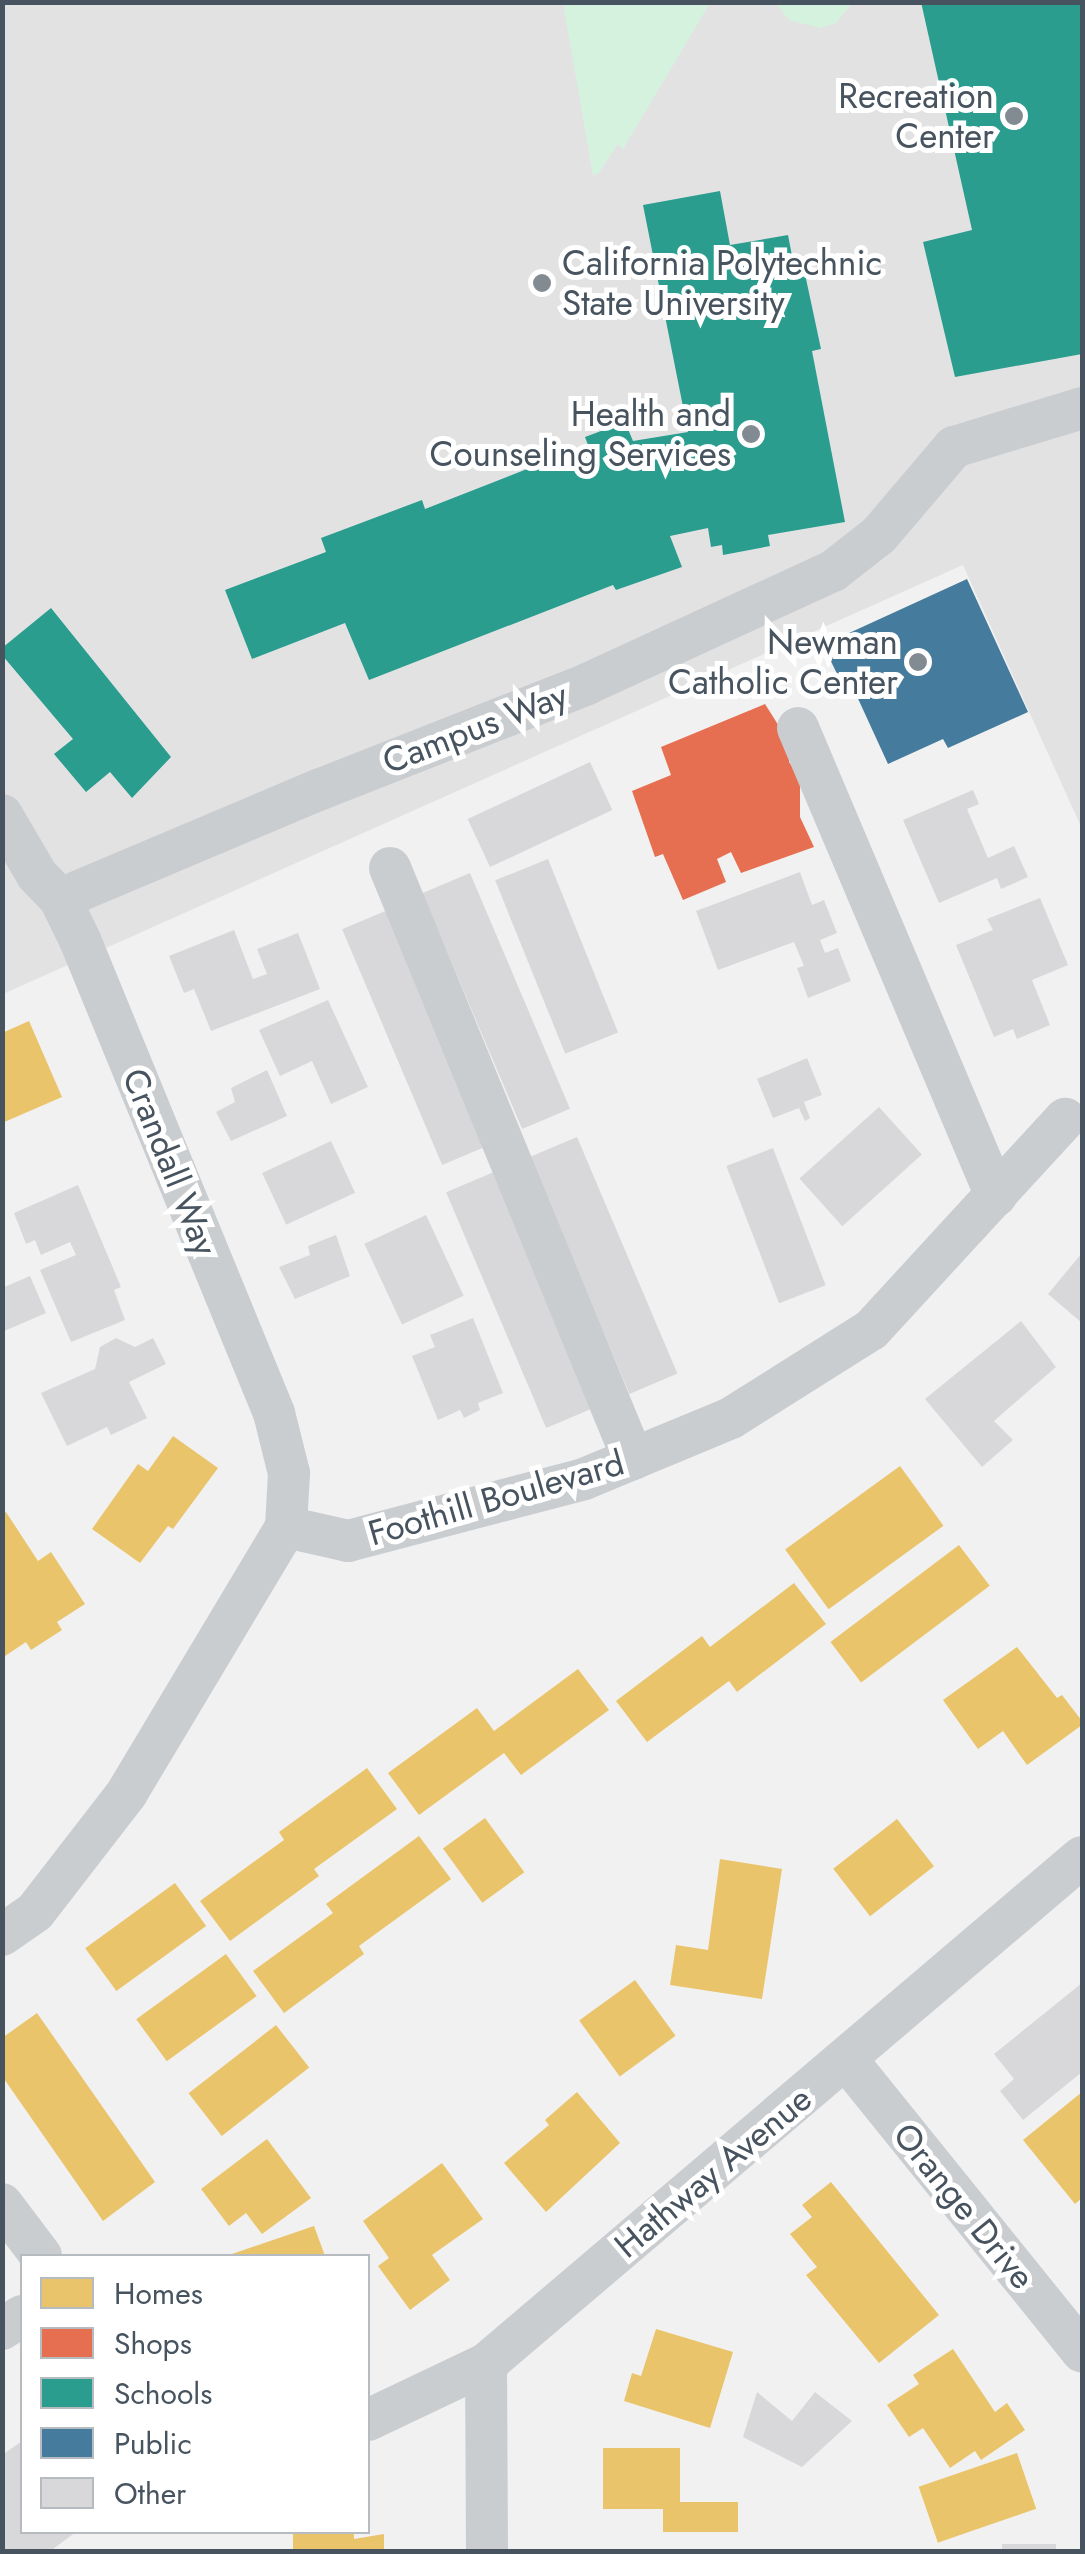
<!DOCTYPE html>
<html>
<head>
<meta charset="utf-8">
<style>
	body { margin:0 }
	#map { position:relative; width:1085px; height:2554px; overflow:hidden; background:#f2f1f1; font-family:Jost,sans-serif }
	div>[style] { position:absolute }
	.education>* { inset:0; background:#e3e2e3 }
	.green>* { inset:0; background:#d5f2df }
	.homes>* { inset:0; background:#e9c46a; transform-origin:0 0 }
	.shops>* { inset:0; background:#e76f51 }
	.schools>* { inset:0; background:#2a9d8f }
	.public>* { inset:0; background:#457b9d }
	.building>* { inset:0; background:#d8d8da; transform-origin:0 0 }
	.minor>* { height:42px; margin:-21px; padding:0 21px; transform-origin:21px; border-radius:21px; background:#cacdd0 }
	.dots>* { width:28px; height:28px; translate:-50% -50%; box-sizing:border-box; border:5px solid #fff; border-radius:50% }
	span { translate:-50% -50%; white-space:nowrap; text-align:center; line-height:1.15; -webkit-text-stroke:10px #fff; paint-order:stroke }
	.poi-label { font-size:35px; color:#47545f }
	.right { translate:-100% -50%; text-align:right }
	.left { translate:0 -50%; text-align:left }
	.street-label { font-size:35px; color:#47545f }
	.frame { position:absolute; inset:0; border:5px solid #47545f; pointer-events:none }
	.legend { position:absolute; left:20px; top:2254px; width:350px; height:280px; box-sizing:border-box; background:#fff; border:2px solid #b5bbbf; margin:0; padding:12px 18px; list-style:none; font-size:30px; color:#47545f }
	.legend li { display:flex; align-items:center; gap:20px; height:50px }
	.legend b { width:50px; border:2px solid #b5bbbf }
</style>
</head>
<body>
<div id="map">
	<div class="education">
		<i style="clip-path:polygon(2px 3px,1082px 3px,1082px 829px,963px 565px,3px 994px)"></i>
	</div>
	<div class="green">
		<i style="clip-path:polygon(563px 3px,710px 3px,623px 149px,618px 144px,598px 174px,593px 175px)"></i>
		<i style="clip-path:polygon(776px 3px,776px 2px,852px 3px,836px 23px,820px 28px,789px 20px)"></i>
	</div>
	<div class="homes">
		<i style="clip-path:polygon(29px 1021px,62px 1097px,2px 1123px,2px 1033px)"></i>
		<i style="clip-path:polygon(173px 1436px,218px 1468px,173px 1529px,168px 1526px,140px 1563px,92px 1529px,138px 1464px,148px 1471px)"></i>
		<i style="left:900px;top:1466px;width:74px;height:142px;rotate:54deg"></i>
		<i style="clip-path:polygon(6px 1512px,38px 1561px,51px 1552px,85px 1604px,57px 1622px,62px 1630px,31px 1650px,26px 1642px,2px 1658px,2px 1515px)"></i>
		<i style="left:959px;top:1545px;width:51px;height:161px;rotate:53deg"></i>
		<i style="clip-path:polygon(794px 1583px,826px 1624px,737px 1692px,729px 1681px,647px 1742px,616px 1701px,702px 1636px,710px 1647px)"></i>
		<i style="clip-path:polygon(1017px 1647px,1057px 1698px,1062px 1695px,1082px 1721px,1082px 1725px,1027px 1765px,1003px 1731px,978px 1749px,943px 1700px)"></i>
		<i style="clip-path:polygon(578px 1669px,609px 1710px,521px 1775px,504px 1753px,419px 1815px,388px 1773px,477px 1708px,494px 1731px)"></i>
		<i style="clip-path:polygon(367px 1768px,397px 1809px,314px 1869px,319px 1876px,230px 1941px,200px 1901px,284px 1840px,279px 1832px)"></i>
		<i style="left:485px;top:1818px;width:67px;height:52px;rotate:54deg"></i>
		<i style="left:897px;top:1819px;width:60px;height:81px;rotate:52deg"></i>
		<i style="clip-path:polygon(419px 1836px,451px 1879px,359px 1946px,364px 1954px,284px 2013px,253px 1971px,333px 1913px,326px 1904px)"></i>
		<i style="clip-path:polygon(720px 1859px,782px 1869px,762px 1999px,670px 1985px,676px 1945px,708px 1950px)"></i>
		<i style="left:175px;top:1883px;width:53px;height:111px;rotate:54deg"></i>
		<i style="left:226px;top:1954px;width:52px;height:111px;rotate:54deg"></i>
		<i style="left:635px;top:1980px;width:69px;height:69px;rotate:54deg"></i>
		<i style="clip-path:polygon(37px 2013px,155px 2182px,103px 2221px,2px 2076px,2px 2038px)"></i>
		<i style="left:276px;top:2025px;width:54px;height:111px;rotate:52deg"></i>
		<i style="clip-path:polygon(577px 2092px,620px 2143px,546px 2212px,504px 2163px,549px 2125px,545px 2120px)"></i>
		<i style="clip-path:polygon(1082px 2092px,1082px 2198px,1075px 2204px,1023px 2140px)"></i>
		<i style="clip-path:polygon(267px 2139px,311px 2198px,262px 2234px,246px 2213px,229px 2226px,201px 2189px)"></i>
		<i style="clip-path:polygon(442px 2163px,483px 2219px,432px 2255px,450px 2280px,410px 2310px,378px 2266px,389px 2258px,363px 2221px)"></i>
		<i style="clip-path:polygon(831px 2182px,939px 2315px,879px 2363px,806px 2275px,817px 2267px,790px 2234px,812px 2217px,802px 2205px)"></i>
		<i style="clip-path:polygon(314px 2226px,325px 2256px,226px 2256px)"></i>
		<i style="clip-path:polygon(656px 2329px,733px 2352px,710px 2428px,624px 2401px,632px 2373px,641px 2376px)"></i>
		<i style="clip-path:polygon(953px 2349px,995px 2412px,1007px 2403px,1025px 2430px,981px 2460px,975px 2451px,950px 2468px,923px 2428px,909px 2437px,887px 2405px,919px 2384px,913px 2375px)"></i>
		<i style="clip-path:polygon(603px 2448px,680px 2448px,680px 2502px,738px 2502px,738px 2532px,663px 2532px,663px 2509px,603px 2509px)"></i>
		<i style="left:1017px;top:2453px;width:59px;height:104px;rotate:71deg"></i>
		<i style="clip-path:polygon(293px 2532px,354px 2532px,354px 2539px,384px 2534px,384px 2552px,306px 2552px,293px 2549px)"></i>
	</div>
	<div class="shops">
		<i style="clip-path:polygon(765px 704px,789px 742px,789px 762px,800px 777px,800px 817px,814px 847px,741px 873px,731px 852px,717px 859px,726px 882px,683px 900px,663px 854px,655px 857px,632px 791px,671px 775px,661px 747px)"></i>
	</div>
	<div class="schools">
		<i style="clip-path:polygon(921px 2px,1082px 2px,1082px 354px,955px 377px,923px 242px,972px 230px)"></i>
		<i style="clip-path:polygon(720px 191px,730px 245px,788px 235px,796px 276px,805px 274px,821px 349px,812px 351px,845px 522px,768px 535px,770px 546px,723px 555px,722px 545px,711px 547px,708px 528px,670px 536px,682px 567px,616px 590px,613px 585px,369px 680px,345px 623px,252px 659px,225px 590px,326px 552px,321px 538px,422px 500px,425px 509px,588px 445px,585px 437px,625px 422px,633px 441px,688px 432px,643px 205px)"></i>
		<i style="clip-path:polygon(51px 608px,171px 757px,132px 798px,110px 772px,86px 792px,54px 754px,73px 739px,2px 655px,2px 648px)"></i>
	</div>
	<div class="public">
		<i style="clip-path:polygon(967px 579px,1028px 712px,948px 748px,943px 739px,888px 764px,849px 679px,841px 682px,823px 645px)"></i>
	</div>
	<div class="building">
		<i style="left:590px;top:762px;width:53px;height:135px;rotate:65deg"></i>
		<i style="clip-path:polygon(973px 790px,979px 804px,967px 809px,988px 858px,1014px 846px,1028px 877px,1001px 889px,997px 878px,939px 903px,903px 820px)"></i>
		<i style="left:548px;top:859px;width:187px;height:57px;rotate:68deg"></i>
		<i style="clip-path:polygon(800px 872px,812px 905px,824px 900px,837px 933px,820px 940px,825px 953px,838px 948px,851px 981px,808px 998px,797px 968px,804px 966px,794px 942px,718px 970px,696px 911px)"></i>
		<i style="left:470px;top:873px;width:256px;height:52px;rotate:67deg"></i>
		<i style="clip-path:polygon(1040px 898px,1068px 965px,1032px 980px,1050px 1025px,1017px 1039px,1013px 1029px,994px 1037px,956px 945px,993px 930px,987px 919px)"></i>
		<i style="left:390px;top:909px;width:256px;height:52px;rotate:67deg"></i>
		<i style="clip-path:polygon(234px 930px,253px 979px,267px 974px,257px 949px,298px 933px,320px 989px,211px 1031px,194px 989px,184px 993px,169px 956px)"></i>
		<i style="clip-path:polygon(328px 1000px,368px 1087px,331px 1104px,312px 1061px,280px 1076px,259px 1030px)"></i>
		<i style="clip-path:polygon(807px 1058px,822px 1095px,804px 1102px,810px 1118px,805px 1121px,799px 1108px,773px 1118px,757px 1079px)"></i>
		<i style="clip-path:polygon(267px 1070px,287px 1116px,231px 1141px,216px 1112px,235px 1102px,231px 1088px)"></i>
		<i style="left:879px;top:1107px;width:64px;height:107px;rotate:48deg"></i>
		<i style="left:577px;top:1137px;width:257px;height:52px;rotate:67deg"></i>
		<i style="left:331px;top:1141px;width:57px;height:76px;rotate:65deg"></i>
		<i style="left:773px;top:1148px;width:147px;height:50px;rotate:69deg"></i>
		<i style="left:494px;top:1172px;width:256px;height:52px;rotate:67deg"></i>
		<i style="clip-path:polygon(78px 1185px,121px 1287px,114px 1290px,125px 1320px,71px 1342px,40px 1270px,76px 1255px,70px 1242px,41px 1255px,35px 1240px,26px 1244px,14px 1213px)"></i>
		<i style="left:426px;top:1215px;width:89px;height:68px;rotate:65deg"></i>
		<i style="clip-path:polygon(336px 1235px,350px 1276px,295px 1299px,279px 1267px,310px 1255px,308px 1246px)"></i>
		<i style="clip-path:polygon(1082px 1253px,1082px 1323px,1048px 1294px)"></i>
		<i style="clip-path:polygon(30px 1276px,46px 1313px,2px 1332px,2px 1288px)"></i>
		<i style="clip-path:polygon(473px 1318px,503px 1393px,478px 1403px,480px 1410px,464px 1418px,460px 1410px,438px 1420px,412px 1356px,435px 1347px,430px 1335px)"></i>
		<i style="clip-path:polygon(1021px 1321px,1056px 1367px,994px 1421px,1013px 1440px,982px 1467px,925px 1399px)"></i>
		<i style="clip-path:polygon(116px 1338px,135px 1347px,153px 1338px,166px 1364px,129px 1382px,147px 1418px,111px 1435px,107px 1427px,67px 1446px,41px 1393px,95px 1369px,100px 1347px)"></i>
		<i style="clip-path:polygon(1082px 1983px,1082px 2072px,1023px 2120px,1000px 2091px,1014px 2079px,994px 2054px)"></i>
		<i style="clip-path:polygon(757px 2392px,792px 2421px,815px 2392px,852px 2421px,802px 2467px,743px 2437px)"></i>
		<i style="clip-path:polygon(22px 2441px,22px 2532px,76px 2532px,49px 2552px,5px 2552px,2px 2548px,2px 2455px)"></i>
		<i style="left:1056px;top:2544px;width:8px;height:54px;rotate:90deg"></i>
	</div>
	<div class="minor">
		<i style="left:798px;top:728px;width:508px;rotate:67.07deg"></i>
		<i style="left:2px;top:815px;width:69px;rotate:59.7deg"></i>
		<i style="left:37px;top:875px;width:33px;rotate:46deg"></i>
		<i style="left:60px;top:899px;width:46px;rotate:64deg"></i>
		<i style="left:80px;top:940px;width:511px;rotate:67.7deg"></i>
		<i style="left:274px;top:1413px;width:62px;rotate:76deg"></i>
		<i style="left:289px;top:1473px;width:54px;rotate:93.2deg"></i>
		<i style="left:286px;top:1527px;width:310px;rotate:120.9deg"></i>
		<i style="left:127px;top:1793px;width:150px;rotate:127.7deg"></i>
		<i style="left:35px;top:1912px;width:40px;rotate:145.1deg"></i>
		<i style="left:390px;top:868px;width:639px;rotate:67.65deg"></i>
		<i style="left:60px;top:899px;width:283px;rotate:-22.9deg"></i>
		<i style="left:321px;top:789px;width:286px;rotate:-21.5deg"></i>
		<i style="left:587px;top:684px;width:271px;rotate:-24.7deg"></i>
		<i style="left:833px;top:571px;width:58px;rotate:-38deg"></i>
		<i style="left:879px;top:535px;width:116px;rotate:-49.6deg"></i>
		<i style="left:954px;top:447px;width:134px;rotate:-16.9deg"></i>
		<i style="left:286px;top:1527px;width:64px;rotate:12.7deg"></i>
		<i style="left:348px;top:1541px;width:244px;rotate:-14.7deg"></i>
		<i style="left:584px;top:1479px;width:159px;rotate:-22.5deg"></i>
		<i style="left:731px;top:1418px;width:165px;rotate:-32.2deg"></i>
		<i style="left:871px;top:1330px;width:287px;rotate:-47.4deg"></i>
		<i style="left:846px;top:2059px;width:376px;rotate:51.1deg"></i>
		<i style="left:2px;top:2204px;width:65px;rotate:53.1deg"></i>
		<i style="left:2px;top:2329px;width:24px;rotate:-33deg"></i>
		<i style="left:368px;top:2420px;width:131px;rotate:-25.4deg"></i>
		<i style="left:487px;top:2552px;width:188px;rotate:-90.3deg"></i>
		<i style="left:486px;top:2364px;width:782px;rotate:-40.39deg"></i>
	</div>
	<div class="dots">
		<i style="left:1014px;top:116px;background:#838b92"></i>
		<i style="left:542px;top:283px;background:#838b92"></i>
		<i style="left:751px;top:434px;background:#838b92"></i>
		<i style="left:918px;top:662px;background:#838b92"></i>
	</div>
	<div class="poi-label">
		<span class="right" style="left:994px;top:116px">Recreation<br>Center</span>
		<span class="left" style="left:562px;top:283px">California Polytechnic<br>State University</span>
		<span class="right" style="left:731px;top:434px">Health and<br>Counseling Services</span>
		<span class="right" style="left:898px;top:662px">Newman<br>Catholic Center</span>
	</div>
	<div class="street-label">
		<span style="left:475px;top:728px;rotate:-21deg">Campus Way</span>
		<span style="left:170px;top:1162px;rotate:68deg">Crandall Way</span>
		<span style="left:496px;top:1498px;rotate:-16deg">Foothill Boulevard</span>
		<span style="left:713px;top:2172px;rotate:-40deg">Hathway Avenue</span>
		<span style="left:964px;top:2206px;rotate:51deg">Orange Drive</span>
	</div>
	<div class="frame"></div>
	<ul class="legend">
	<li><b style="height:28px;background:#e9c46a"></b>Homes</li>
	<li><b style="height:28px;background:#e76f51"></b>Shops</li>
	<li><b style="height:28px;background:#2a9d8f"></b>Schools</li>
	<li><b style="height:28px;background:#457b9d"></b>Public</li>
	<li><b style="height:28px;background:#d8d8da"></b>Other</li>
	</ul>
</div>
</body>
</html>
